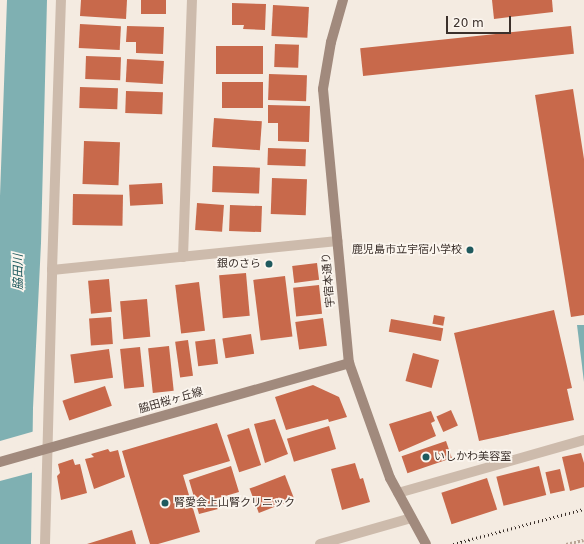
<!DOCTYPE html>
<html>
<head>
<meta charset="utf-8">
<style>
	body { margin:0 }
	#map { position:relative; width:584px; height:544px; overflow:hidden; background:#f4ebe1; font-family:"DejaVu Sans","Noto Sans JP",sans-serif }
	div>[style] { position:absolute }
	.water>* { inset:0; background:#7fb0b2 }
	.pier>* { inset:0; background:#f4ebe1 }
	.building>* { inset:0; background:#c8694b; transform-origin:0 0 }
	.path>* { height:2.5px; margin-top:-1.25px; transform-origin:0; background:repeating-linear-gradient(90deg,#b9a596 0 2px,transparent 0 4px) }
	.street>* { height:10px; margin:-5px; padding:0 5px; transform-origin:5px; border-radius:5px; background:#cdbbac }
	.secondary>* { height:10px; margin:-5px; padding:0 5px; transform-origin:5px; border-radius:5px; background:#a18a7d }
	.rail>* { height:3px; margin-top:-1.5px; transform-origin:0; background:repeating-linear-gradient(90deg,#3b302b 0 1px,transparent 0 4px) }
	.dots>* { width:11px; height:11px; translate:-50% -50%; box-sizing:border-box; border:2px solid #fbf5ee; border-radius:50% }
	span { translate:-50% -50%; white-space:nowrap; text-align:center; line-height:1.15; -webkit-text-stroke:3.5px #fbf5ee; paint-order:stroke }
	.poi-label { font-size:11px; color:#3b302b }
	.right { translate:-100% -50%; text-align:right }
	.left { translate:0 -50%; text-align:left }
	.street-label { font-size:11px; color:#3b302b }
	.water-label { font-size:12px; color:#1f5a5e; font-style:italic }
	.scale { position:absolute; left:446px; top:16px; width:65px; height:18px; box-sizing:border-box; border:2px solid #3b302b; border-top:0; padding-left:5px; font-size:12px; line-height:14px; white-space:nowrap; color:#3b302b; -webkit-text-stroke:3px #fbf5ee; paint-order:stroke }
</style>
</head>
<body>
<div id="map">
	<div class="water">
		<i style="clip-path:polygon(7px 0,47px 0,41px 243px,33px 408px,31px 544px,0 544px,0 196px)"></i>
		<i style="clip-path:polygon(584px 325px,584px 382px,577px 325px)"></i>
	</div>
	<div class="pier">
		<i style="clip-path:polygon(35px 431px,34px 472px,0 481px,0 441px)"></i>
	</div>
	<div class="building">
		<i style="clip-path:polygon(81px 0,127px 0,126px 19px,80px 16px)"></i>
		<i style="left:141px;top:0;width:25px;height:14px"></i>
		<i style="clip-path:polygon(492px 0,552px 0,553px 12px,494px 19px)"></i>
		<i style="clip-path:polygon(232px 3px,266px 4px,265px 30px,243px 29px,244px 25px,232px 25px)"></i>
		<i style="left:273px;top:5px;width:36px;height:31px;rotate:3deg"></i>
		<i style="left:80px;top:24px;width:41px;height:24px;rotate:3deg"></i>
		<i style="clip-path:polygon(127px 26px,164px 27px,163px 54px,136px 53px,136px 42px,126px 42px)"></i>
		<i style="left:571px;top:26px;width:28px;height:212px;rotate:84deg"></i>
		<i style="left:275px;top:44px;width:24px;height:23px;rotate:2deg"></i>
		<i style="left:216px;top:46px;width:47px;height:28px"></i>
		<i style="left:86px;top:56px;width:35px;height:23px;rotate:2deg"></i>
		<i style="left:127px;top:59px;width:37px;height:23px;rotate:3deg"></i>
		<i style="left:269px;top:74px;width:38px;height:26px;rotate:2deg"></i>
		<i style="left:222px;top:82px;width:41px;height:26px"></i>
		<i style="left:80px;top:87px;width:38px;height:21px;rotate:2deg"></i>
		<i style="clip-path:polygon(573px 89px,584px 159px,584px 315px,571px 317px,535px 95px)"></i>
		<i style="left:126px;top:91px;width:37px;height:22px;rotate:2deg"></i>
		<i style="clip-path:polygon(268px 105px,310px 106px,309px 142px,278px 141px,278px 123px,268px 123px)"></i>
		<i style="left:214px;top:118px;width:48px;height:29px;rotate:4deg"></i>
		<i style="left:84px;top:141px;width:36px;height:43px;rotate:2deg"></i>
		<i style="left:268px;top:148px;width:38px;height:17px;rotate:2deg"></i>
		<i style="left:213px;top:166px;width:47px;height:26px;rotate:2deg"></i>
		<i style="left:272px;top:178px;width:35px;height:36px;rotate:2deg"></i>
		<i style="left:162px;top:183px;width:21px;height:33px;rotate:87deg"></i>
		<i style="left:73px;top:194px;width:50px;height:31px;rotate:1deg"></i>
		<i style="left:197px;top:203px;width:27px;height:27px;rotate:4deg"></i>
		<i style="left:230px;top:205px;width:32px;height:26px;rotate:2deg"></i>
		<i style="left:317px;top:263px;width:17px;height:25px;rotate:83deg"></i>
		<i style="left:246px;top:273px;width:43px;height:27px;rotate:85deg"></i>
		<i style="left:285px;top:276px;width:61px;height:32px;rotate:83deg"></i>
		<i style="left:109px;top:279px;width:33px;height:21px;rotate:85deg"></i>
		<i style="left:199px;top:282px;width:49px;height:24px;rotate:83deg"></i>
		<i style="left:319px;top:285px;width:29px;height:26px;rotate:84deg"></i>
		<i style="left:147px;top:299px;width:38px;height:27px;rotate:85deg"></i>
		<i style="clip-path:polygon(554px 310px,572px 388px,567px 389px,574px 420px,479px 441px,454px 333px)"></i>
		<i style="left:434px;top:315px;width:11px;height:9px;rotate:10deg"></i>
		<i style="left:111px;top:317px;width:27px;height:22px;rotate:86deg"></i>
		<i style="left:323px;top:318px;width:28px;height:28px;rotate:82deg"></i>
		<i style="left:391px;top:319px;width:53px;height:13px;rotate:10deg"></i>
		<i style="left:251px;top:334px;width:20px;height:29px;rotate:81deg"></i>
		<i style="left:215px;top:339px;width:25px;height:20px;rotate:83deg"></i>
		<i style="left:188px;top:340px;width:36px;height:13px;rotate:82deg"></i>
		<i style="left:169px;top:346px;width:45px;height:21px;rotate:84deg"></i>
		<i style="left:140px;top:347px;width:40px;height:20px;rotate:84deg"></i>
		<i style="left:109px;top:349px;width:29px;height:39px;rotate:82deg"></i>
		<i style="left:413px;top:353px;width:27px;height:29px;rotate:15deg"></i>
		<i style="clip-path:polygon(313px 385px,339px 397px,347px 417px,329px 422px,328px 419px,286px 430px,275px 397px)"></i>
		<i style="left:105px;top:386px;width:21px;height:45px;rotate:71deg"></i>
		<i style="left:451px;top:410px;width:17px;height:16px;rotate:66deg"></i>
		<i style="clip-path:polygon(431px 411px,435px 421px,431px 423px,436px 436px,399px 452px,389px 424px)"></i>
		<i style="clip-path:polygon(275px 419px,288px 454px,265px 463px,254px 424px)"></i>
		<i style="clip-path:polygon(217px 423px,230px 461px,183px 475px,200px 532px,158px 544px,150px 544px,122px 451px)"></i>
		<i style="left:329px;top:426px;width:24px;height:44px;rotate:73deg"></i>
		<i style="left:249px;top:428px;width:39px;height:23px;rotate:72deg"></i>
		<i style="left:446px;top:441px;width:18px;height:47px;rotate:71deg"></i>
		<i style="clip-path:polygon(108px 449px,110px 452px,118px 450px,125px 477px,94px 489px,85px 459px,94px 457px,91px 454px)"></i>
		<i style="clip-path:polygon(581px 453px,584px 463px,584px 487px,570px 491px,562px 457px)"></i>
		<i style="clip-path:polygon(73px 459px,75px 465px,80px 464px,87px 493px,61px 500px,57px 476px,60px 473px,58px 464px)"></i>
		<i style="clip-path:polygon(355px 463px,360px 479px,363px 478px,370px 502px,342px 510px,331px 469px)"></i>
		<i style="clip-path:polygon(231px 466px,239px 492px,215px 499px,218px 509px,199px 514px,189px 480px)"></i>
		<i style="left:539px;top:466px;width:30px;height:44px;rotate:76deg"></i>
		<i style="left:560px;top:469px;width:22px;height:15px;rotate:77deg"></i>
		<i style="left:285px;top:475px;width:26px;height:38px;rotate:69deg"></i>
		<i style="left:487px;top:478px;width:33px;height:48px;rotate:72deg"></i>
		<i style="clip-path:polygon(132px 530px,136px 544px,87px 544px)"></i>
	</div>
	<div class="path">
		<i style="left:566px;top:544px;width:18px;rotate:-13deg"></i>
	</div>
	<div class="street">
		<i style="left:183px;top:257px;width:257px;rotate:-88deg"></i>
		<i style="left:52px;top:270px;width:287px;rotate:-5.8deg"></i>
		<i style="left:398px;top:493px;width:193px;rotate:-15.9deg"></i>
		<i style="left:45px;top:544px;width:274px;rotate:-88.5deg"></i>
		<i style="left:52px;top:270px;width:270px;rotate:-88.1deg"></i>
		<i style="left:320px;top:544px;width:95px;rotate:-15.9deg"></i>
	</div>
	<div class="secondary">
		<i style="left:343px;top:0;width:44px;rotate:105.9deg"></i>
		<i style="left:331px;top:42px;width:48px;rotate:99.7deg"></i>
		<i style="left:323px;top:89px;width:275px;rotate:84.6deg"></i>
		<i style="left:349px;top:363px;width:122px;rotate:70.4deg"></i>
		<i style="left:390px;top:478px;width:75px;rotate:61.4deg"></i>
		<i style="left:0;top:462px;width:363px;rotate:-15.8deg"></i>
	</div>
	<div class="rail">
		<i style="left:453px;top:544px;width:136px;rotate:-15deg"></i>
	</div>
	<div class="dots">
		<i style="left:470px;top:250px;background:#1f5a5e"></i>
		<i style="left:269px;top:264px;background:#1f5a5e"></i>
		<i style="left:426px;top:457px;background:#1f5a5e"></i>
		<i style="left:165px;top:503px;background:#1f5a5e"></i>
	</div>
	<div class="poi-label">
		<span class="right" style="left:462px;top:250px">鹿児島市立宇宿小学校</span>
		<span class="right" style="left:261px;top:264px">銀のさら</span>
		<span class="left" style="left:434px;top:457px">いしかわ美容室</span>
		<span class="left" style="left:174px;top:503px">腎愛会上山腎クリニック</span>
	</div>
	<div class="street-label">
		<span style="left:329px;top:280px;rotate:-95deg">宇宿本通り</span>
		<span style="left:171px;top:401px;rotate:-16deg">脇田桜ヶ丘線</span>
	</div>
	<div class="water-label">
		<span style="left:19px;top:272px;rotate:-90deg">脇田川</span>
	</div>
	<div class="scale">20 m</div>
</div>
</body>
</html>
